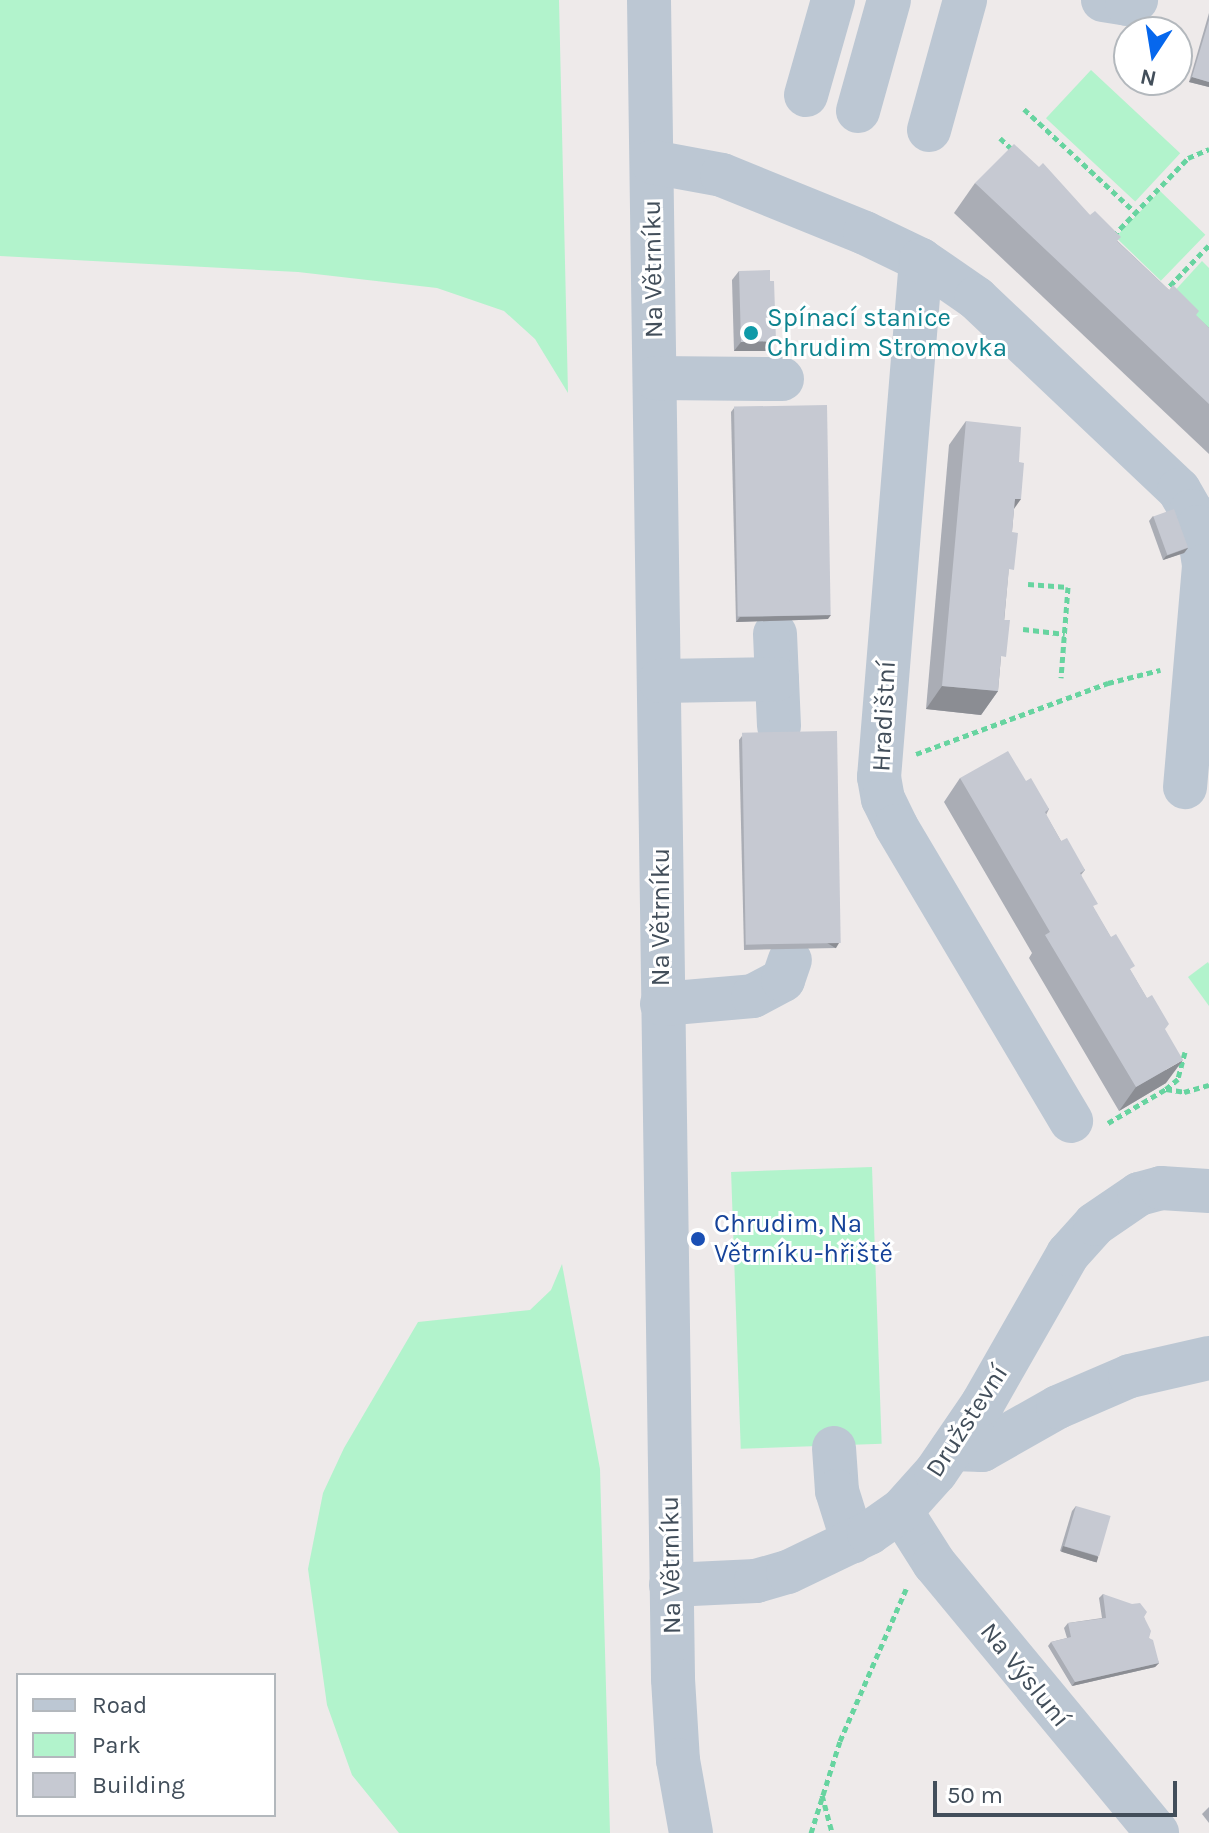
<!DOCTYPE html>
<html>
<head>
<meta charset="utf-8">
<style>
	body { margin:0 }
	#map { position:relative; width:1209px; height:1833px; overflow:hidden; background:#eeeaea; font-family:Karla,sans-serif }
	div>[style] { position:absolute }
	.green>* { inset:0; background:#b2f3cc; transform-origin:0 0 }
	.path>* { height:5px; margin-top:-2.5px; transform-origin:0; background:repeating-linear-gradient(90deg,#67d4a0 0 6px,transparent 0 10px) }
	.minor>* { height:44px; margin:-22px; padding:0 22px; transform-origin:22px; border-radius:22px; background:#bcc7d3 }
	.wall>* { inset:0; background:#aaadb5 }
	.shaded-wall>* { inset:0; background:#8b8d93; transform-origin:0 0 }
	.building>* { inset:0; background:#c6c9d2; transform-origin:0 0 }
	.dots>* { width:22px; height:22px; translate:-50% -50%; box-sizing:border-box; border:4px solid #fff; border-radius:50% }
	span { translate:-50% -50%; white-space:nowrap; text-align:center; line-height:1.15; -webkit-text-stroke:6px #fff; paint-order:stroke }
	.street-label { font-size:26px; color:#424e5a }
	.culture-label { font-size:26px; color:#0d838f }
	.left { translate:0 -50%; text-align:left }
	.transit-label { font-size:26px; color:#164399 }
	.legend { position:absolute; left:16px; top:1673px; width:260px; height:144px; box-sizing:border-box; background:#fff; border:2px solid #b3b8bd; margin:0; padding:10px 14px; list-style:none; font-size:24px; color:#424e5a }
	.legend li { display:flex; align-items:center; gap:16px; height:40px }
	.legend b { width:40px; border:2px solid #b3b8bd }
	.north { position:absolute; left:1113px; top:16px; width:80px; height:80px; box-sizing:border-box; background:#fff; border:2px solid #b3b8bd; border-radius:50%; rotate:192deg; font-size:22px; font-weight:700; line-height:32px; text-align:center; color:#424e5a }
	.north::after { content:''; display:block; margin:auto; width:28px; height:36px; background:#0667ed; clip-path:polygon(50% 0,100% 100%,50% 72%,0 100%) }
	.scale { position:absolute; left:933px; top:1781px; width:244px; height:36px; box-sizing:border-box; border:4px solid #424e5a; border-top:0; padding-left:10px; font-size:24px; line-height:28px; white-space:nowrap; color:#424e5a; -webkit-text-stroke:6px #fff; paint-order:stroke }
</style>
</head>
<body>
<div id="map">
	<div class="green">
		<i style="clip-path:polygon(0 0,559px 0,568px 393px,535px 339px,504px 311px,437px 288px,298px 272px,0 256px)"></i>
		<i style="left:1091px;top:70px;width:122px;height:66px;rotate:43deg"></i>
		<i style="left:1160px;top:191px;width:63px;height:64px;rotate:44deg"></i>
		<i style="clip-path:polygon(1202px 261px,1209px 268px,1209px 333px,1170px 296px)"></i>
		<i style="clip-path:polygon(1208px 962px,1209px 964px,1209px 1006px,1188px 977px)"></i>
		<i style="left:872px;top:1167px;width:277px;height:141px;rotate:88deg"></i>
		<i style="clip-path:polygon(562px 1264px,600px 1469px,610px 1833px,399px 1833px,352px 1775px,327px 1705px,308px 1569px,323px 1493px,344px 1448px,418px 1322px,530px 1310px,551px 1290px)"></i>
	</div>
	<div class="path">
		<i style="left:1024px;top:109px;width:153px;rotate:42.9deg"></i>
		<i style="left:1000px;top:138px;width:19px;rotate:43deg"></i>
		<i style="left:1113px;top:236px;width:108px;rotate:-46.1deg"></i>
		<i style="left:1188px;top:158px;width:23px;rotate:-23deg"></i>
		<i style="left:1163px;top:293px;width:66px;rotate:-46.2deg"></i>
		<i style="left:1028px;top:584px;width:40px;rotate:4.3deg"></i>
		<i style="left:1068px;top:587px;width:91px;rotate:94.4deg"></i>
		<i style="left:1023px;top:629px;width:42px;rotate:6.8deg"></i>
		<i style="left:916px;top:754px;width:205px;rotate:-20.3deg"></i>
		<i style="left:1108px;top:683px;width:54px;rotate:-14deg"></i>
		<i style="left:1185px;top:1052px;width:28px;rotate:105deg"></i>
		<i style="left:1178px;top:1079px;width:16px;rotate:140deg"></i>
		<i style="left:1166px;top:1089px;width:18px;rotate:9deg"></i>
		<i style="left:1184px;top:1092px;width:26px;rotate:-16deg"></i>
		<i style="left:1108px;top:1123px;width:67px;rotate:-30.4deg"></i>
		<i style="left:822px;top:1795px;width:39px;rotate:75deg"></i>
		<i style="left:811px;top:1833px;width:96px;rotate:-72.5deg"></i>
		<i style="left:840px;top:1741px;width:166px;rotate:-66.5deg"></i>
	</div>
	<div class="minor">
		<i style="left:649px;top:0;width:1679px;rotate:89.18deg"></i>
		<i style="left:673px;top:1679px;width:81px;rotate:86.5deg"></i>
		<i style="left:678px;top:1760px;width:74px;rotate:79.9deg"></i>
		<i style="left:1103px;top:0;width:24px;rotate:9deg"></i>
		<i style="left:1127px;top:4px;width:10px;rotate:-24deg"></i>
		<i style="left:806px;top:95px;width:99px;rotate:-74.1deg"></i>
		<i style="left:858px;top:111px;width:115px;rotate:-74.4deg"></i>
		<i style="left:929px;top:130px;width:135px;rotate:-74.5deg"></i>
		<i style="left:652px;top:162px;width:71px;rotate:10.5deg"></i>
		<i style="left:722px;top:175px;width:154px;rotate:22.1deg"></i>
		<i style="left:865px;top:233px;width:62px;rotate:25.7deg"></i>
		<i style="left:921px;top:260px;width:519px;rotate:94.64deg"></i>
		<i style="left:879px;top:777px;width:22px;rotate:80deg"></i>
		<i style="left:883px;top:799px;width:30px;rotate:64deg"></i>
		<i style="left:896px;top:826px;width:343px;rotate:59.3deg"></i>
		<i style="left:921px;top:260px;width:67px;rotate:34.6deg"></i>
		<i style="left:976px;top:298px;width:279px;rotate:43.4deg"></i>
		<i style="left:1179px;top:490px;width:24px;rotate:60deg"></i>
		<i style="left:1191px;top:511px;width:17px;rotate:66deg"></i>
		<i style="left:1198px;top:527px;width:39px;rotate:81deg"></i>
		<i style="left:1204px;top:566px;width:222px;rotate:94.9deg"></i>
		<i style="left:655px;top:378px;width:127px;rotate:0.5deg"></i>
		<i style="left:775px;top:634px;width:92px;rotate:87.5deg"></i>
		<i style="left:660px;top:681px;width:117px;rotate:-1deg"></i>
		<i style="left:662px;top:1004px;width:91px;rotate:-5deg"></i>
		<i style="left:753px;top:996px;width:34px;rotate:-28deg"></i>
		<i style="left:783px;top:980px;width:21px;rotate:-71deg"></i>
		<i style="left:834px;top:1448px;width:43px;rotate:86deg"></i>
		<i style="left:837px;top:1491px;width:53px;rotate:72.6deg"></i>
		<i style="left:952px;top:1449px;width:30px;rotate:2deg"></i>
		<i style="left:982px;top:1450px;width:87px;rotate:-29.5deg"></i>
		<i style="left:1058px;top:1407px;width:78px;rotate:-23.3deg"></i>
		<i style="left:1130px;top:1376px;width:81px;rotate:-12.8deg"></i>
		<i style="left:901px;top:1511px;width:62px;rotate:57.6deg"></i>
		<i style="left:934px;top:1563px;width:350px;rotate:50.4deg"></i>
		<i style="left:671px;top:1585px;width:85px;rotate:-2.7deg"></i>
		<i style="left:756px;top:1581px;width:33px;rotate:-16deg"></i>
		<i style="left:788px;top:1572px;width:90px;rotate:-25.7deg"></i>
		<i style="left:869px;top:1533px;width:39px;rotate:-35deg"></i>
		<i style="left:901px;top:1511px;width:52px;rotate:-48.1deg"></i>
		<i style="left:936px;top:1472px;width:83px;rotate:-55.7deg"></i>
		<i style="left:983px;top:1403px;width:172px;rotate:-60.3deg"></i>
		<i style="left:1068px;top:1254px;width:40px;rotate:-48deg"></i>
		<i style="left:1095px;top:1224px;width:53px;rotate:-34.3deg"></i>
		<i style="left:1139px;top:1194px;width:23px;rotate:-15deg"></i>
		<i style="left:1161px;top:1188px;width:48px;rotate:3.6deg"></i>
	</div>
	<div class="wall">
		<i style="clip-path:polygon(1209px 13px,1209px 87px,1189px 82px)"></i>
		<i style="clip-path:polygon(975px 183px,1090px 215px,1209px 328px,1209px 454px,954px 213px)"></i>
		<i style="clip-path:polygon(739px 271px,769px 351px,734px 351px,732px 280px)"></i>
		<i style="clip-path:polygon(734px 408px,828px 619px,736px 622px,731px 412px)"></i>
		<i style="clip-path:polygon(966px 421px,1014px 509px,998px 691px,981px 715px,926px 709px,949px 445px)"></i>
		<i style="clip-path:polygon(1153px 516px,1188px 548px,1184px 553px,1163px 560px,1149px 521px)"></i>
		<i style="clip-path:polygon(742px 736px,836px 948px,744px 950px,739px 740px)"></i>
		<i style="clip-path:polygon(960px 778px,1026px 781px,1049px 809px,1046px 815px,1061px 841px,1085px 870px,1081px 875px,1094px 909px,1165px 1029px,1166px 1083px,1119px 1111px,1029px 958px,1032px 953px,944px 802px)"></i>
		<i style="clip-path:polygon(1076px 1506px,1098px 1557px,1095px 1562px,1060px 1551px,1072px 1511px)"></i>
		<i style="clip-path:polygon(1103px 1594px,1144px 1617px,1149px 1638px,1159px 1663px,1155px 1667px,1072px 1686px,1048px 1646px,1051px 1642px,1067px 1638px,1064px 1628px,1068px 1623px,1102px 1618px,1099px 1598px)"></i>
		<i style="clip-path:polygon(1209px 1807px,1209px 1823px,1202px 1814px)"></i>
	</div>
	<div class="shaded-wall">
		<i style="clip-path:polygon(1192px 77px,1209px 82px,1209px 87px,1189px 82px)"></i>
		<i style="clip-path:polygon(776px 341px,769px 351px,734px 351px,741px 342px)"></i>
		<i style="clip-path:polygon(1015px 499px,1021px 499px,1004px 523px)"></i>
		<i style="clip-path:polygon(1188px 548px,1184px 553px,1163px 560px,1166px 556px)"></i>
		<i style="clip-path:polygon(831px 615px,828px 619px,736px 622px,740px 617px)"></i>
		<i style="clip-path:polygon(942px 686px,998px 691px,981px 715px,926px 709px)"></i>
		<i style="left:839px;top:943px;width:6px;height:91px;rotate:121deg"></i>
		<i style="clip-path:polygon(1183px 1060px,1166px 1083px,1119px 1111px,1136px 1087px)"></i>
		<i style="left:1063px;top:1546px;width:37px;height:6px;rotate:17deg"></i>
		<i style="clip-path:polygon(1159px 1663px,1155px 1667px,1072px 1686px,1075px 1682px)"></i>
	</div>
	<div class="building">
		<i style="clip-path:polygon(1209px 20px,1209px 82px,1192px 77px)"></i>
		<i style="clip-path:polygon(1014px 144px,1039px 167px,1043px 163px,1090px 215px,1095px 211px,1121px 237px,1117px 241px,1169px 290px,1173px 285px,1199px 311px,1196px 315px,1209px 328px,1209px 404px,975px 183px)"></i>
		<i style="clip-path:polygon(770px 270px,770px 281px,774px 281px,776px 341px,741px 342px,739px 271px)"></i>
		<i style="left:827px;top:405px;width:210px;height:93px;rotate:89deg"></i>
		<i style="clip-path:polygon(966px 421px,1021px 427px,1019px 462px,1024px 463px,1021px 499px,1015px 499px,1012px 532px,1018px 533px,1014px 570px,1009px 569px,1004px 620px,1010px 620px,1006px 657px,1001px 656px,998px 691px,942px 686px)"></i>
		<i style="left:1174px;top:509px;width:41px;height:22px;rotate:70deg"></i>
		<i style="left:837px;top:731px;width:212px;height:95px;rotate:89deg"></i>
		<i style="clip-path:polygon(1008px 751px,1026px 781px,1031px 778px,1049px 809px,1045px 812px,1061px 841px,1067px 838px,1085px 870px,1080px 873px,1098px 904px,1093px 906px,1111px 937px,1116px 934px,1135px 966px,1130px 969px,1147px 998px,1152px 995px,1169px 1024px,1165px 1029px,1183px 1060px,1136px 1087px,1045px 935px,1050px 932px,960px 778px)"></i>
		<i style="left:1076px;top:1506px;width:36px;height:42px;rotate:16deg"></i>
		<i style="clip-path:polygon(1103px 1594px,1132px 1604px,1140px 1603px,1147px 1612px,1144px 1617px,1151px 1631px,1149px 1638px,1153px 1640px,1159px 1663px,1075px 1682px,1051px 1642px,1071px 1637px,1068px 1623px,1106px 1618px)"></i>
	</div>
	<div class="dots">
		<i style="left:751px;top:333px;background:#0f9aa8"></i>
		<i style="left:698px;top:1239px;background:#1a4fb4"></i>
	</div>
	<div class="street-label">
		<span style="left:653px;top:269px;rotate:-91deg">Na Větrníku</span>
		<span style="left:884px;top:716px;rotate:-87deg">Hradištní</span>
		<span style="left:661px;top:917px;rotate:-90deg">Na Větrníku</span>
		<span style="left:967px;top:1421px;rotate:-57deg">Družstevní</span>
		<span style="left:671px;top:1565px;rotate:-91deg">Na Větrníku</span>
		<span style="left:1025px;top:1675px;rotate:51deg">Na Výsluní</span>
	</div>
	<div class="culture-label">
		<span class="left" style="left:767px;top:333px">Spínací stanice<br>Chrudim Stromovka</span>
	</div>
	<div class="transit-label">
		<span class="left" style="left:714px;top:1239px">Chrudim, Na<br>Větrníku-hřiště</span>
	</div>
	<ul class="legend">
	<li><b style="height:10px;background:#bcc7d3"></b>Road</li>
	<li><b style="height:22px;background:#b2f3cc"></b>Park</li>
	<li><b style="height:22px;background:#c6c9d2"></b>Building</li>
	</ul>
	<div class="north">N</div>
	<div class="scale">50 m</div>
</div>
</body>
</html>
